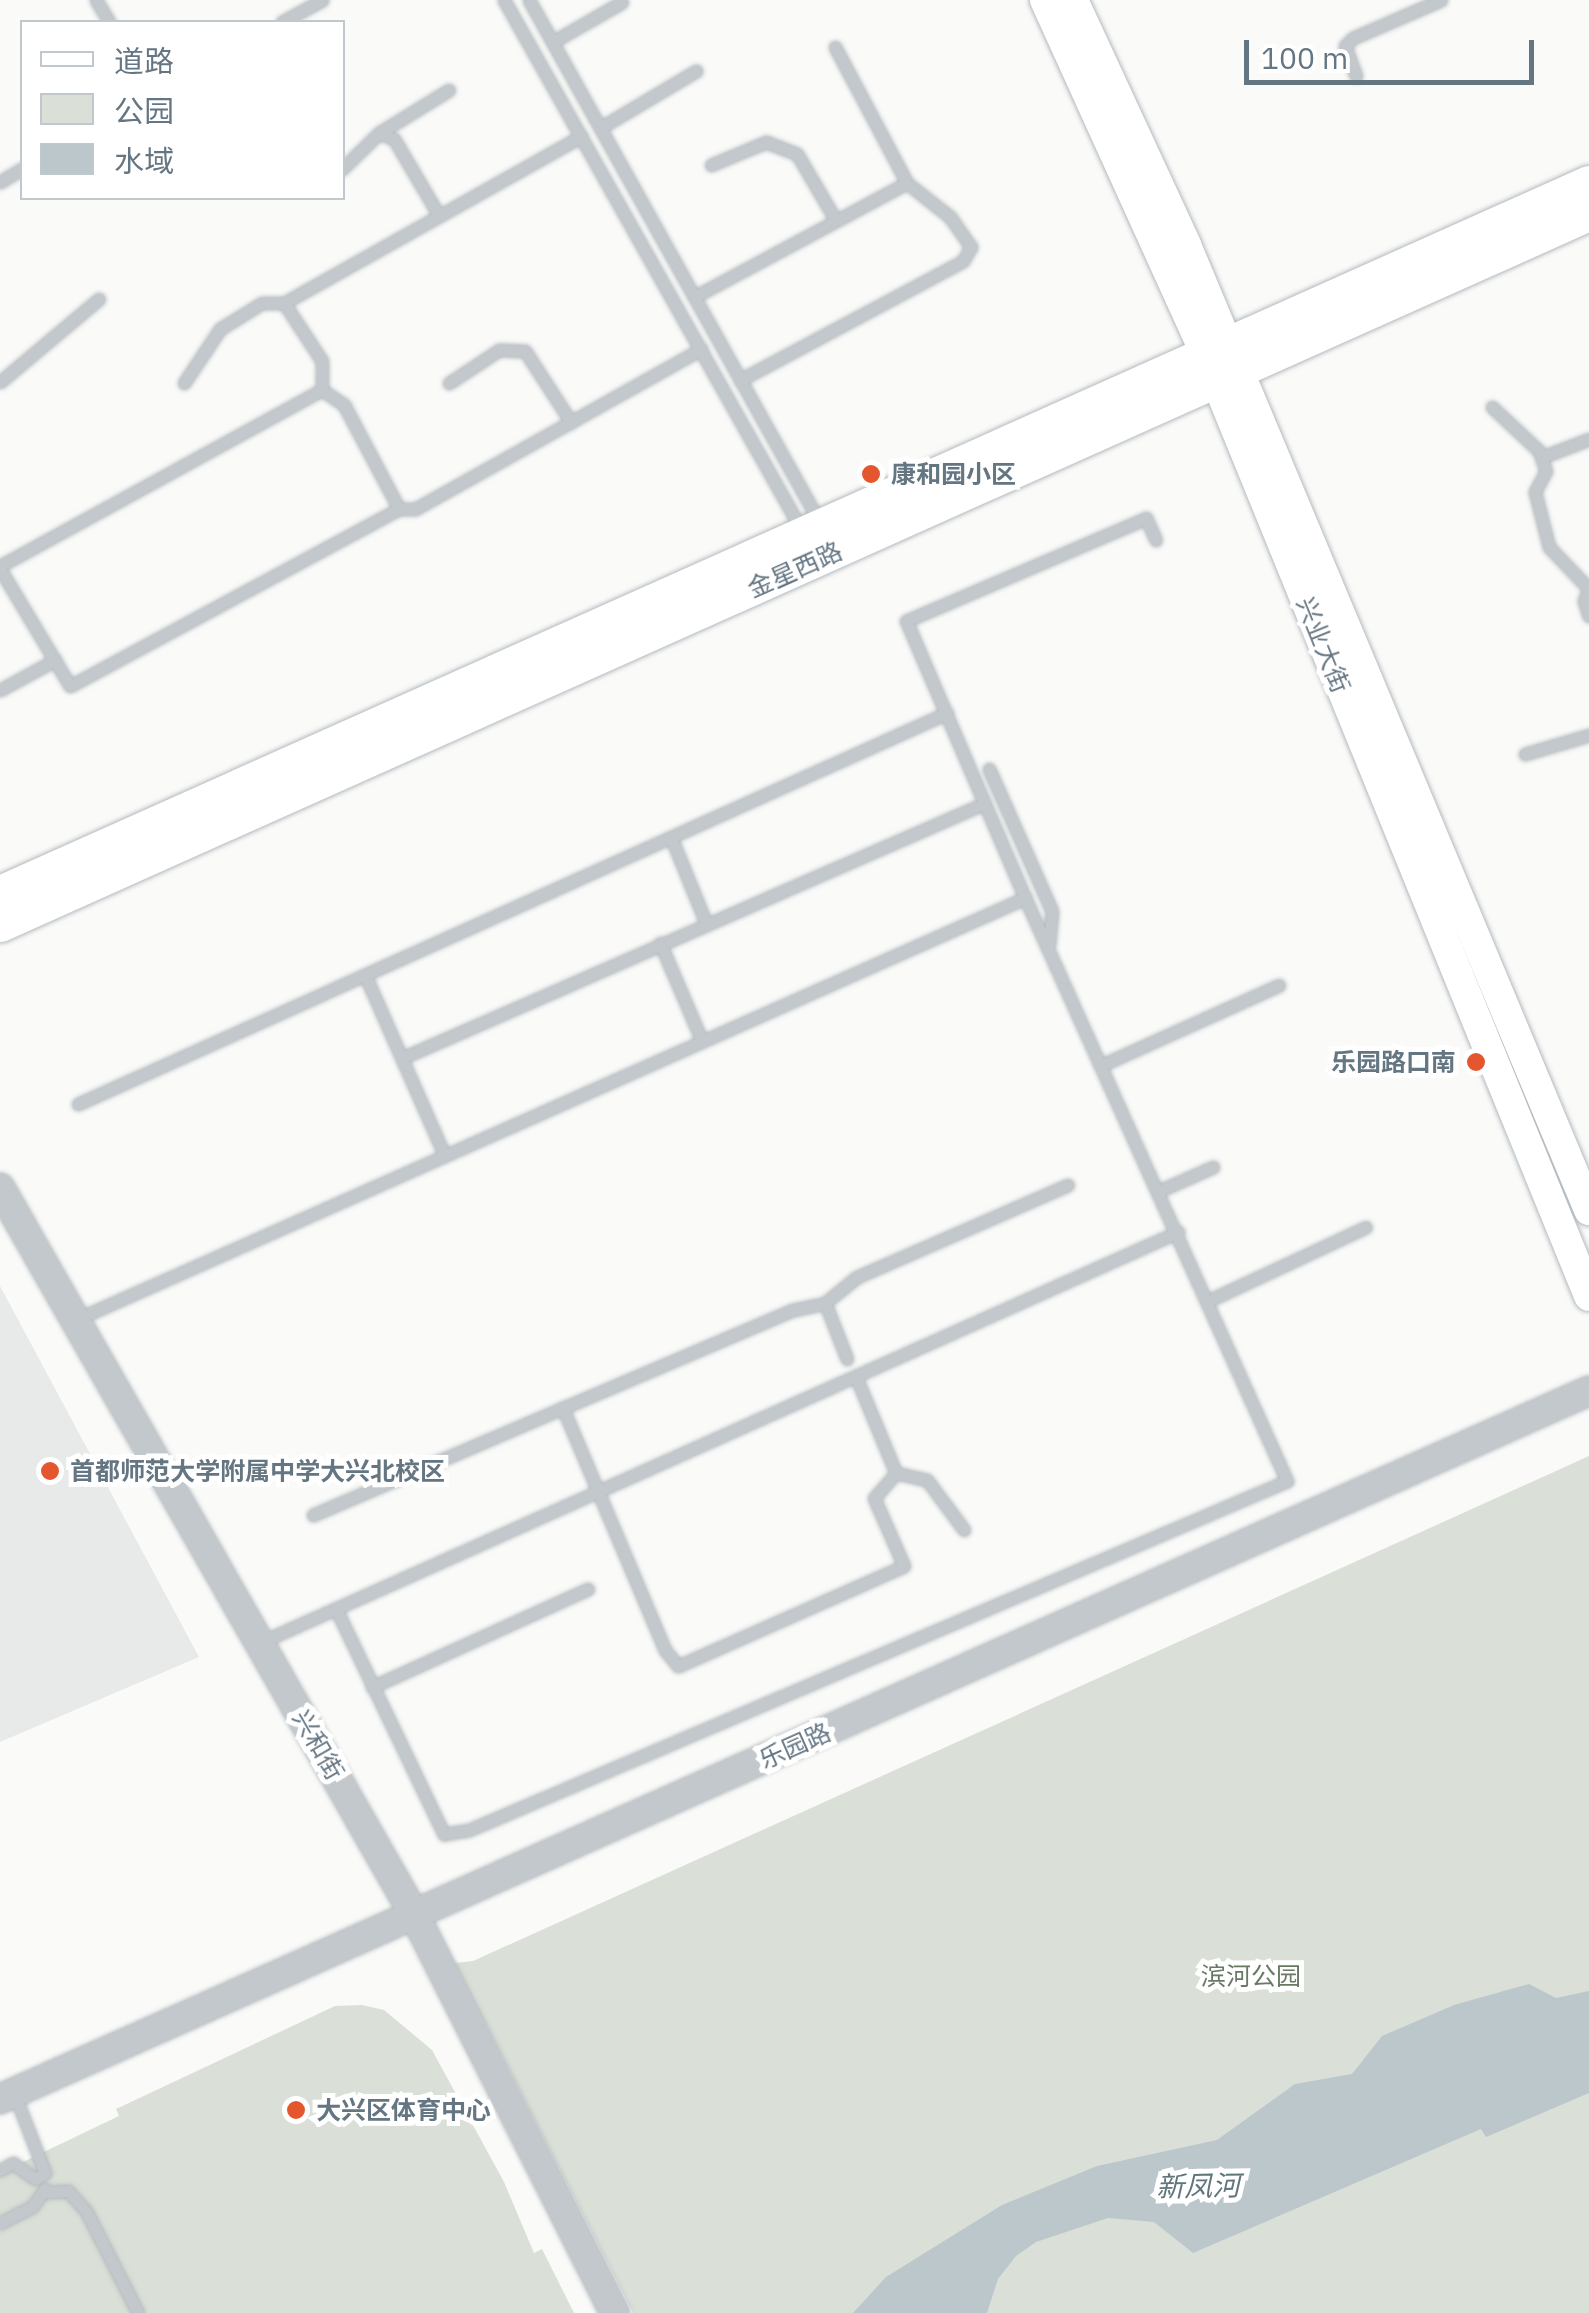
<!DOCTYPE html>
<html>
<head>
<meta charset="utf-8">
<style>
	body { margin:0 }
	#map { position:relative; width:1589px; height:2313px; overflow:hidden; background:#fafaf8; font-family:"IBM Plex Sans","Noto Sans SC",sans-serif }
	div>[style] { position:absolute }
	.built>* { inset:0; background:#e8e9e9 }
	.green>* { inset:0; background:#dadfd7 }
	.water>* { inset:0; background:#bbc7cb }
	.roads { filter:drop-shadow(0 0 2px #b3babf) drop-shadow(0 0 2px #b3babf) }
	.service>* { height:11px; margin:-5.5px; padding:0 5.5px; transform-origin:5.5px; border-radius:5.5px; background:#c3c8cc }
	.tertiary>* { height:28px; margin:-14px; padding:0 14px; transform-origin:14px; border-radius:14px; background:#c3c8cc }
	.secondary>* { height:30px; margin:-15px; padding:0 15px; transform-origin:15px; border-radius:15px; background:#fff }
	.primary>* { height:35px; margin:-17.5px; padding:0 17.5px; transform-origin:17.5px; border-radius:17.5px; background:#fff }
	.dots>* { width:28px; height:28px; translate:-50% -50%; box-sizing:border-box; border:5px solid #fff; border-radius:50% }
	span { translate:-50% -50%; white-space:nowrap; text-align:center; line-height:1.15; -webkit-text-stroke:10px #fff; paint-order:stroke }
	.poi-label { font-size:25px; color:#657683; font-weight:700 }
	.left { translate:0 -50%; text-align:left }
	.right { translate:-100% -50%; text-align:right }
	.street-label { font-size:25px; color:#657683 }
	.park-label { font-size:25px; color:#687a64 }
	.water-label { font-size:28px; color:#60757c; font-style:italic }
	.legend { position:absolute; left:20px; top:20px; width:325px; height:180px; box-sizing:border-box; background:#fff; border:2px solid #c1c8cd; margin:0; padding:12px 18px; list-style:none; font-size:30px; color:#657683 }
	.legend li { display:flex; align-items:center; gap:20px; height:50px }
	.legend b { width:50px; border:2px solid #c1c8cd }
	.scale { position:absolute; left:1244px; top:40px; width:290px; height:45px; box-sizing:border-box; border:5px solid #657683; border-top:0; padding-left:12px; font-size:30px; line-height:35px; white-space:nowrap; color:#657683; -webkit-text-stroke:8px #fff; paint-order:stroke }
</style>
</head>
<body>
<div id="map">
	<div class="built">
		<i style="clip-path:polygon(0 1286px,199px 1657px,0 1742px)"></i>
	</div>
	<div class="green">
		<i style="clip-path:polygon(1589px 1456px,1589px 2313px,633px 2313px,455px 1963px,473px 1961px)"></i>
		<i style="clip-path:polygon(362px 2005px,384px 2010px,432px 2050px,504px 2182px,534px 2253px,542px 2249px,574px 2313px,0 2313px,0 2173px,119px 2116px,116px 2109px,335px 2006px)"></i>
	</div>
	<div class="water">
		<i style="clip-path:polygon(1529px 1984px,1556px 1998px,1589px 1991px,1589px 2093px,1486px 2137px,1481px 2129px,1193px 2253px,1154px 2222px,1108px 2218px,1036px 2242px,1016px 2256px,998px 2279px,987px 2313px,853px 2313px,886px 2277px,1002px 2205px,1097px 2166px,1217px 2140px,1295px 2084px,1352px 2074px,1382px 2036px,1454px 2005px)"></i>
	</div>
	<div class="roads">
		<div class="service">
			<i style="left:96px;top:0;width:26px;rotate:59deg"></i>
			<i style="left:504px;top:0;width:607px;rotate:60.69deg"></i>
			<i style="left:529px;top:0;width:596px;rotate:60.9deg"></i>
			<i style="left:282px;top:22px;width:46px;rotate:-28.8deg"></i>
			<i style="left:556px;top:40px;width:76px;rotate:-29.9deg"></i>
			<i style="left:835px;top:47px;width:154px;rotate:62.1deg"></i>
			<i style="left:1356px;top:76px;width:32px;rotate:-110deg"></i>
			<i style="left:1345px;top:46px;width:11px;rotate:-45deg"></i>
			<i style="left:1353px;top:38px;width:96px;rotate:-23.4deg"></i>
			<i style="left:600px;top:128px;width:112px;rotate:-30.7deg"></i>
			<i style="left:379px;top:133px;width:82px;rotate:-31.6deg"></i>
			<i style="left:711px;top:165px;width:60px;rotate:-22.7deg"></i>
			<i style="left:766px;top:142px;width:33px;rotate:21deg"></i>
			<i style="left:797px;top:154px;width:75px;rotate:59.7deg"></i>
			<i style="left:342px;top:169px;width:52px;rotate:-44.2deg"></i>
			<i style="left:379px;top:133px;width:16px;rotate:22deg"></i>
			<i style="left:394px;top:139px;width:87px;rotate:59.6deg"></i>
			<i style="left:0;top:182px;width:26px;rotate:-31deg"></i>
			<i style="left:694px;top:297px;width:242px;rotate:-28.2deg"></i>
			<i style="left:907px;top:183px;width:55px;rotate:38.3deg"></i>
			<i style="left:950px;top:217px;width:37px;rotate:55deg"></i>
			<i style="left:971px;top:247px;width:16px;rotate:120deg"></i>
			<i style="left:963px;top:261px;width:253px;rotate:151.9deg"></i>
			<i style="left:284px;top:303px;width:341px;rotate:-29.3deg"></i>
			<i style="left:0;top:382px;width:129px;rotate:-40deg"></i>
			<i style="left:184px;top:383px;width:65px;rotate:-56.3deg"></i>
			<i style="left:220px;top:329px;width:49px;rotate:-31.8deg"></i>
			<i style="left:262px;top:303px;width:22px"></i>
			<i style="left:284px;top:303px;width:69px;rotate:56.8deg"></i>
			<i style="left:322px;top:361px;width:29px;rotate:90deg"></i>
			<i style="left:449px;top:383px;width:60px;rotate:-33.4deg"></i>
			<i style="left:499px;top:350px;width:26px;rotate:2deg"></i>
			<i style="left:525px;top:351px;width:85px;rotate:57.1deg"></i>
			<i style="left:1492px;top:407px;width:64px;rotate:43.1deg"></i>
			<i style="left:1539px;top:451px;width:21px;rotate:71deg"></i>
			<i style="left:1546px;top:471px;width:24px;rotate:118deg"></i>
			<i style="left:1535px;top:492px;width:57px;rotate:75.7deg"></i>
			<i style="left:1549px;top:547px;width:58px;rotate:46.4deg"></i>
			<i style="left:1545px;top:456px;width:47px;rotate:-21.1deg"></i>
			<i style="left:0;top:566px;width:367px;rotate:-28.7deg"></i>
			<i style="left:322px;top:390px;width:27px;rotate:34deg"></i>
			<i style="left:344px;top:405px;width:118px;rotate:62.1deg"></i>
			<i style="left:0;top:569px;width:136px;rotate:59.1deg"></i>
			<i style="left:70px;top:686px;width:374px;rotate:-28.3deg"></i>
			<i style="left:399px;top:509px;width:16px"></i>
			<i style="left:415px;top:509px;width:328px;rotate:-29.2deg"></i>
			<i style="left:1589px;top:588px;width:14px;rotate:111deg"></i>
			<i style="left:1584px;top:601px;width:16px;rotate:72deg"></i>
			<i style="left:0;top:690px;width:63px;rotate:-28.6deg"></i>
			<i style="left:1525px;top:754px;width:67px;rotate:-16.5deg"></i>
			<i style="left:989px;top:769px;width:155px;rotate:66.1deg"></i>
			<i style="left:1052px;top:911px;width:33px;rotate:95deg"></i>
			<i style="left:671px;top:837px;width:93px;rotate:67.9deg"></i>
			<i style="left:660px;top:943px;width:107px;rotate:66.8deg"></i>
			<i style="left:365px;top:975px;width:196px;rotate:66.2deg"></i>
			<i style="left:402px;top:1058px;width:636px;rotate:-23.62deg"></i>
			<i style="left:1102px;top:1065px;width:194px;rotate:-24.3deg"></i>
			<i style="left:78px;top:1104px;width:953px;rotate:-24.23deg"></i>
			<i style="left:1159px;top:1191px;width:59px;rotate:-24deg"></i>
			<i style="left:1208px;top:1301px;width:174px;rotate:-25.1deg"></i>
			<i style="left:825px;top:1303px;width:60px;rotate:68.6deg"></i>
			<i style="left:75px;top:1320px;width:1040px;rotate:-23.95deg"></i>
			<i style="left:1025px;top:898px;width:301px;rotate:-113.2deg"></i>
			<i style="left:906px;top:621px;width:261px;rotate:-23.2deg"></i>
			<i style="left:1146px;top:518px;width:24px;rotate:66deg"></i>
			<i style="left:856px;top:1377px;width:104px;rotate:67.4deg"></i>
			<i style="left:896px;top:1473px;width:33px;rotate:131deg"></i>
			<i style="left:874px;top:1498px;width:74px;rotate:66.2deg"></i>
			<i style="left:904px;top:1566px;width:247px;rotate:156.1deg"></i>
			<i style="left:678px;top:1666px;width:21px;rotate:-129deg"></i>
			<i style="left:665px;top:1650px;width:263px;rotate:-112.9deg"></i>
			<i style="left:563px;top:1408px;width:250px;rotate:-23.1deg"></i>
			<i style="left:793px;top:1310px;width:33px;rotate:-12deg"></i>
			<i style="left:825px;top:1303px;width:41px;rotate:-39.1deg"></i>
			<i style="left:857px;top:1277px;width:230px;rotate:-23.6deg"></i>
			<i style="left:896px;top:1473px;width:32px;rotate:13deg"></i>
			<i style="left:927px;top:1480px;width:62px;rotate:53.5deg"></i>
			<i style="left:313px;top:1515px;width:272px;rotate:-23.2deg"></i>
			<i style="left:336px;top:1609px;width:250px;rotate:64.4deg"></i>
			<i style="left:444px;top:1834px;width:25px;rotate:-9deg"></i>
			<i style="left:469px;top:1830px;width:889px;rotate:-23.11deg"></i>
			<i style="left:1287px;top:1481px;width:639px;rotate:-114.2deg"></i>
			<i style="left:259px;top:1643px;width:1007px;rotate:-24.1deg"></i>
			<i style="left:372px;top:1687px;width:237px;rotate:-24.4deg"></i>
			<i style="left:0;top:2170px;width:15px;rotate:-28deg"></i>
			<i style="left:13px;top:2163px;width:27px;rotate:36deg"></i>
			<i style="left:35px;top:2179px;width:12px;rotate:-31deg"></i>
			<i style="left:45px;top:2173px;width:86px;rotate:-111.2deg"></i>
			<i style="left:47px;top:2192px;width:21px;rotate:-3deg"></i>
			<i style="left:68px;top:2191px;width:27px;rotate:48deg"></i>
			<i style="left:86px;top:2211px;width:114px;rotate:63deg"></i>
			<i style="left:0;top:2223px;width:36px;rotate:-27deg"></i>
			<i style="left:32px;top:2207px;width:22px;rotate:-54deg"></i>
		</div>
		<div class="tertiary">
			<i style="left:0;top:1188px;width:838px;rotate:60.31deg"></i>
			<i style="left:415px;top:1916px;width:445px;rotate:63.3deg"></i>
			<i style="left:0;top:2099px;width:1740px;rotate:-24.02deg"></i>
		</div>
		<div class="secondary">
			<i style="left:1045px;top:0;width:388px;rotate:65.6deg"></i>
			<i style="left:1205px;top:353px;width:1018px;rotate:67.84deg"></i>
			<i style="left:1073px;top:0;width:270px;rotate:65.2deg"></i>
			<i style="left:1186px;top:245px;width:1046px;rotate:67.33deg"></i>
		</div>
		<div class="primary">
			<i style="left:0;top:893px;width:1740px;rotate:-24.08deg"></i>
			<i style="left:0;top:924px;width:1741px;rotate:-24.11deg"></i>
		</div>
	</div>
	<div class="dots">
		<i style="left:871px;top:474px;background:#e4572e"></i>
		<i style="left:1476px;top:1062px;background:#e4572e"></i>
		<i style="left:50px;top:1471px;background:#e4572e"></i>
		<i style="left:296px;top:2110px;background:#e4572e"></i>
	</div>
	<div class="poi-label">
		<span class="left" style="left:891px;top:474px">康和园小区</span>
		<span class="right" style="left:1456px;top:1062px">乐园路口南</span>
		<span class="left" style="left:70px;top:1471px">首都师范大学附属中学大兴北校区</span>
		<span class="left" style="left:316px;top:2110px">大兴区体育中心</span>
	</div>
	<div class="street-label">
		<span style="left:795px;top:570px;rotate:-24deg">金星西路</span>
		<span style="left:1323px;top:645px;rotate:68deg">兴业大街</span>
		<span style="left:318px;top:1745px;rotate:60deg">兴和街</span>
		<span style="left:795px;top:1746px;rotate:-24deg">乐园路</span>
	</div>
	<div class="park-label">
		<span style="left:1251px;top:1976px">滨河公园</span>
	</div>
	<div class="water-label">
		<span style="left:1198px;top:2186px;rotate:-1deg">新凤河</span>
	</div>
	<ul class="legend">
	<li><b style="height:12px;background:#fff"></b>道路</li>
	<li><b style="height:28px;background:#dadfd7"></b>公园</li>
	<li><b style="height:28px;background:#bbc7cb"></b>水域</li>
	</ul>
	<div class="scale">100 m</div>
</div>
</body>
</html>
